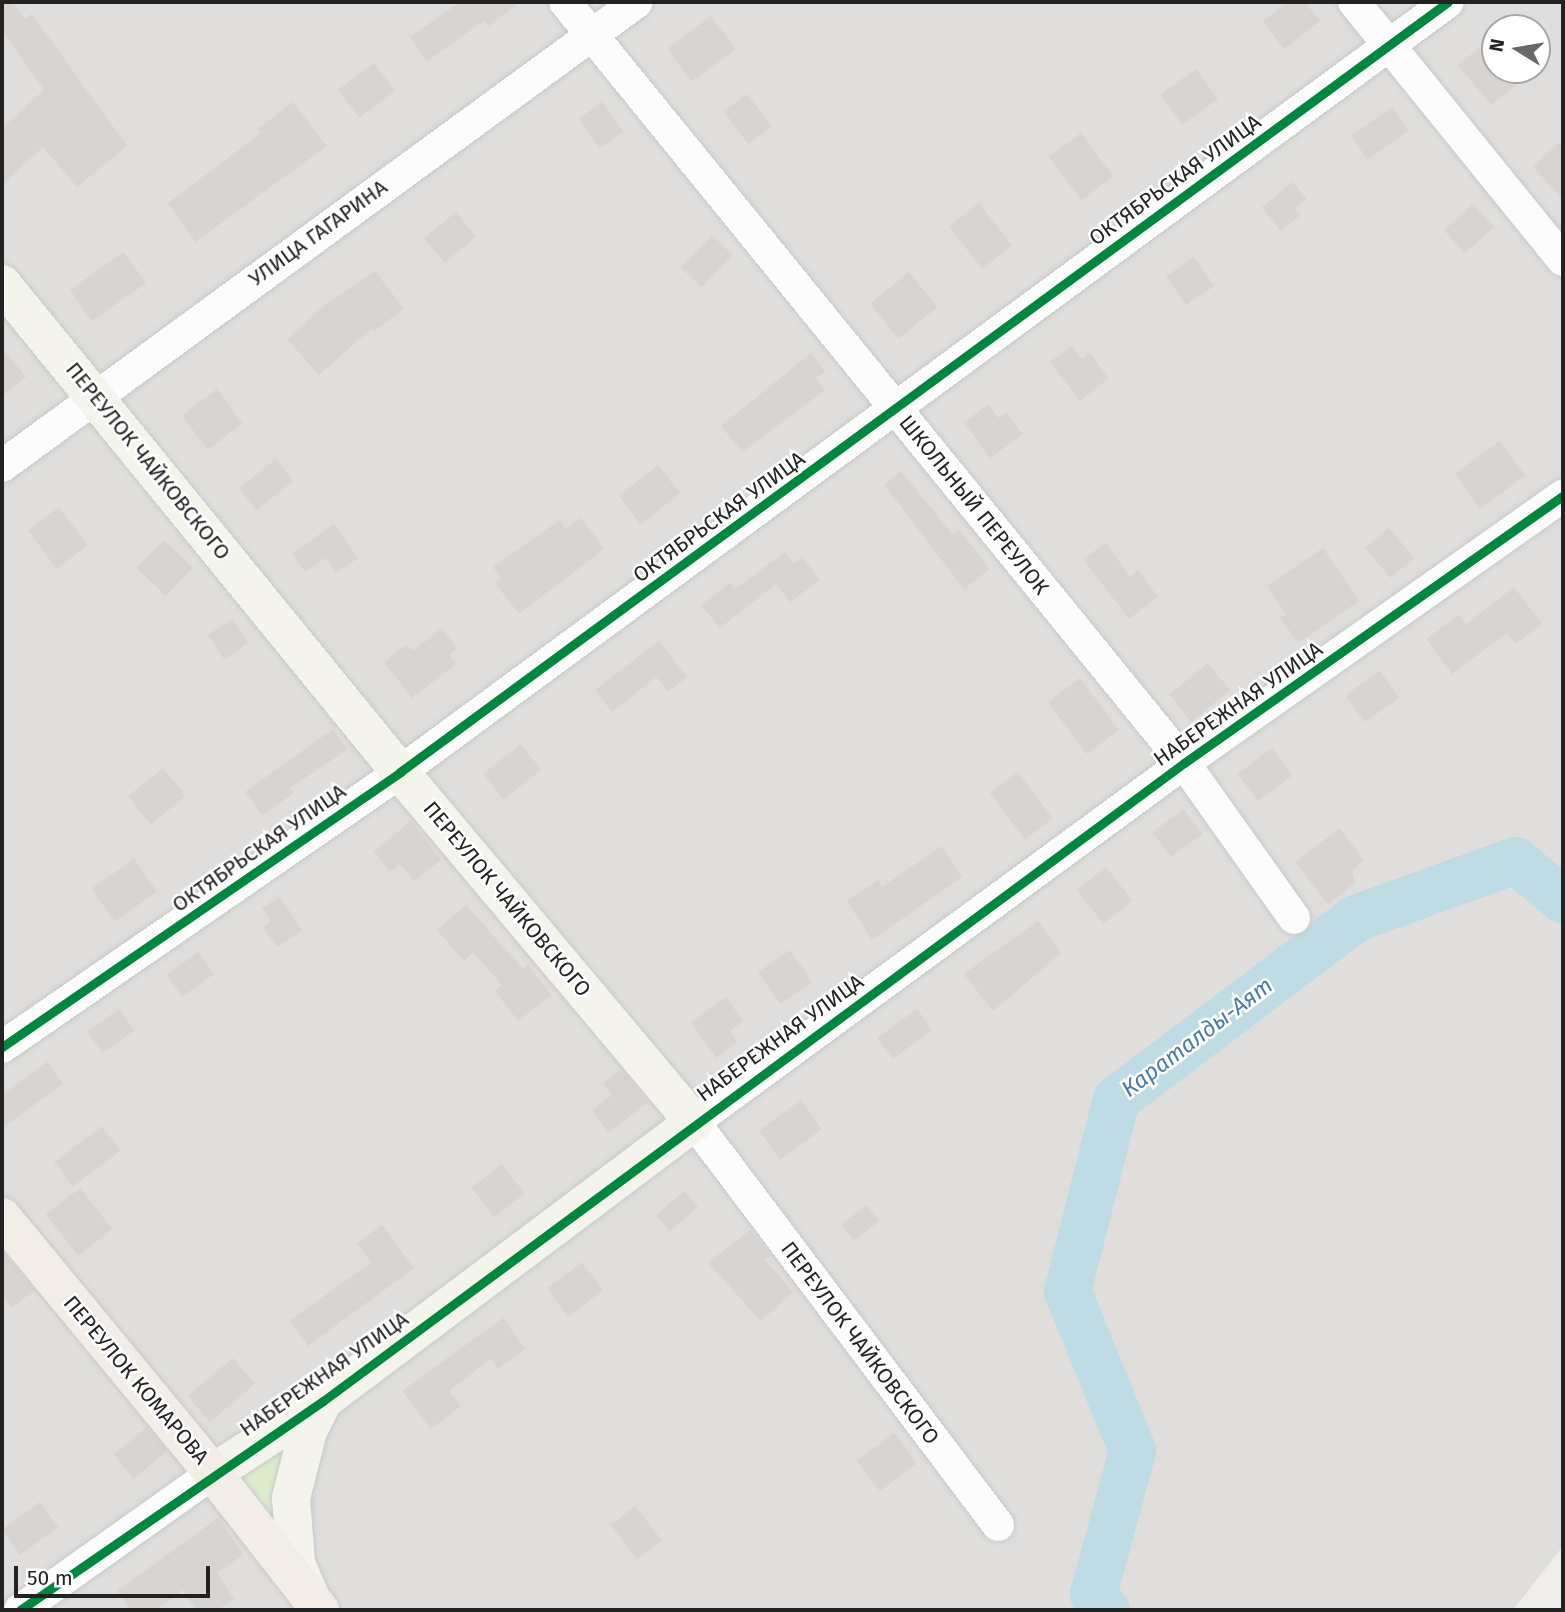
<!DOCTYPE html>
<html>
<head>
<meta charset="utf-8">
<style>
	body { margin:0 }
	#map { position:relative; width:1565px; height:1612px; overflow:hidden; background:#f0eeeb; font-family:"Fira Sans",sans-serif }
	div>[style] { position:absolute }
	.residential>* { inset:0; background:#dfdedc }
	.grass>* { inset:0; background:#ddeccb }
	.river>* { height:47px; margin:-23.5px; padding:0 23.5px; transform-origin:23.5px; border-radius:23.5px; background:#bfdbe3 }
	.building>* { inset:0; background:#d7d4d2; transform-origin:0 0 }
	.roads { filter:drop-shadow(0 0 2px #c9c8c7) drop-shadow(0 0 2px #c9c8c7) }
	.street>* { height:32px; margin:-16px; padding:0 16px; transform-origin:16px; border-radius:16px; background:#fdfcfc }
	.secondary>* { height:38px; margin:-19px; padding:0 19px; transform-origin:19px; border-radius:19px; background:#f4f4ed }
	.primary>* { height:38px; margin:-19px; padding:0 19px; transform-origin:19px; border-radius:19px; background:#f3ede7 }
	.cycleway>* { height:9px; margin:-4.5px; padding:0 4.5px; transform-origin:4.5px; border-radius:4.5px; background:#00873e }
	span { translate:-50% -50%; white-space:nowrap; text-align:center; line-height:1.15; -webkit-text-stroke:5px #fff; paint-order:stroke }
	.street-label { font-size:21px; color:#222 }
	.water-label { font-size:23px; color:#4a7aab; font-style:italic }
	.frame { position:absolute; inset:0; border:4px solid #222; pointer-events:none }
	.north { position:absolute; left:1481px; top:14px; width:70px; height:70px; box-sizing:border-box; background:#fff; border:2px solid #a7a7a7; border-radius:50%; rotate:281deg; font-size:19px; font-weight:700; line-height:28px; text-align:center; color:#222 }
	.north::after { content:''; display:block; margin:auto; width:24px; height:32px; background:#6a6968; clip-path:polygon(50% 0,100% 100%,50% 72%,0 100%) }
	.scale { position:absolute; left:14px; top:1566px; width:196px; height:32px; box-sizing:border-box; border:4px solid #222; border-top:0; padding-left:9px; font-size:21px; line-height:24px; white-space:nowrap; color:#222; -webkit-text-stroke:5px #fff; paint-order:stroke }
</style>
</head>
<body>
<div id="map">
	<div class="residential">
		<i style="clip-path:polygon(evenodd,2px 2px,1563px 2px,1563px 1546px,1513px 1610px,2px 1610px,2px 2px,1495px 28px,1537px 28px,1537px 70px,1495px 70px,1495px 28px)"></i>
	</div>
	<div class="grass">
		<i style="clip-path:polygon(293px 1430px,278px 1528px,241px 1480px)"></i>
	</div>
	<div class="river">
		<i style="left:1106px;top:1610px;width:21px;rotate:-129deg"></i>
		<i style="left:1093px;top:1594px;width:149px;rotate:-74.8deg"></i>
		<i style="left:1132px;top:1450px;width:172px;rotate:-112.2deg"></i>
		<i style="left:1067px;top:1291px;width:198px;rotate:-75.7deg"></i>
		<i style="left:1116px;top:1099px;width:300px;rotate:-37.1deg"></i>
		<i style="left:1355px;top:918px;width:170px;rotate:-19.9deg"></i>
		<i style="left:1515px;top:860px;width:62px;rotate:39.8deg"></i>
	</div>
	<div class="building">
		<i style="clip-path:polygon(2px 2px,12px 2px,25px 19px,32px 14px,127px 146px,77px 187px,43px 147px,2px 185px,2px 128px,44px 90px,2px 30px)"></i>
		<i style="clip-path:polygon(460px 2px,519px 2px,489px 26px,484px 21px,427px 61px,410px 37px)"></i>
		<i style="clip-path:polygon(1288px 2px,1305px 2px,1320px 21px,1284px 49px,1263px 21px)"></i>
		<i style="left:711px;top:16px;width:41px;height:55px;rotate:53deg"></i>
		<i style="clip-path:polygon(1479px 48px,1486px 57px,1495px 49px,1495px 70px,1508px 70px,1519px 83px,1491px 105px,1458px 65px)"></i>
		<i style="left:374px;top:63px;width:35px;height:45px;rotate:53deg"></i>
		<i style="left:1196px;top:69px;width:37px;height:44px;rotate:54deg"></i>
		<i style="left:747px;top:94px;width:41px;height:29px;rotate:53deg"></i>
		<i style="clip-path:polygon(293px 102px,327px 146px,195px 242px,168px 203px,261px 133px,258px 129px)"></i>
		<i style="left:602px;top:102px;width:36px;height:29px;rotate:54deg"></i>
		<i style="left:1392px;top:107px;width:29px;height:50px;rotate:55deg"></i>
		<i style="left:1081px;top:133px;width:54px;height:40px;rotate:53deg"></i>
		<i style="clip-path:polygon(1563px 139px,1563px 199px,1533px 167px)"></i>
		<i style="clip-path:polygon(1293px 182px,1307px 199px,1295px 208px,1301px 215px,1280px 231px,1262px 207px)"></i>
		<i style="left:979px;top:203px;width:54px;height:38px;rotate:52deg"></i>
		<i style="left:1473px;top:204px;width:31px;height:39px;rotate:48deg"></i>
		<i style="left:456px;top:212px;width:32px;height:41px;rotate:51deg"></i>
		<i style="left:712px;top:235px;width:29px;height:45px;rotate:44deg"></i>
		<i style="left:124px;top:252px;width:38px;height:66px;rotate:55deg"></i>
		<i style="left:1194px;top:257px;width:35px;height:34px;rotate:55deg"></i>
		<i style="clip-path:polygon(375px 271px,404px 309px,374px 331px,372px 328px,319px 375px,287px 339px,326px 304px)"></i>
		<i style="left:909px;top:272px;width:45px;height:50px;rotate:51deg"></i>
		<i style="clip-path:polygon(1072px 346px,1082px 359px,1090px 353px,1109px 378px,1080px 401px,1050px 362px)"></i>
		<i style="clip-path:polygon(2px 348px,26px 377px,2px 396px)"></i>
		<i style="clip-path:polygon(811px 353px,825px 372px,816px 378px,825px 390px,742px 452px,721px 426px)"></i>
		<i style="left:217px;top:389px;width:43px;height:44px;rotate:53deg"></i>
		<i style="clip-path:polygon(988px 404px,999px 418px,1006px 412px,1023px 434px,990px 458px,964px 423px)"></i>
		<i style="left:1500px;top:441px;width:43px;height:56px;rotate:54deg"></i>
		<i style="left:276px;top:459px;width:28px;height:47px;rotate:52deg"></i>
		<i style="left:658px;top:465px;width:36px;height:50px;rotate:52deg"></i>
		<i style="clip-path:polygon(901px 471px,953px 535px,959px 530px,990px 569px,964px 589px,884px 485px)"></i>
		<i style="left:59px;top:507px;width:48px;height:39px;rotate:53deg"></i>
		<i style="clip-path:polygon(581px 518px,604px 549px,519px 614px,495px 583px,501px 578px,493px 567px,560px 520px,566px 529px)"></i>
		<i style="clip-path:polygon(334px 524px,358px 558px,336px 573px,326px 558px,305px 572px,292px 554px)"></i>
		<i style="left:1389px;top:528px;width:39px;height:31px;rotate:50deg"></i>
		<i style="left:164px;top:540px;width:40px;height:39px;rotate:44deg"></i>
		<i style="clip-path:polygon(1106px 543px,1130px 577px,1138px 570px,1158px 597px,1129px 619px,1083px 559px)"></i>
		<i style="clip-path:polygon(1323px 548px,1359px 601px,1298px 643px,1280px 618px,1286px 614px,1267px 586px)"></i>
		<i style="clip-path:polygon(785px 552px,794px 564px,802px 556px,820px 580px,790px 602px,776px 584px,720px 628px,701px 605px,730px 583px,735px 589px)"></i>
		<i style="clip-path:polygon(1514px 587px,1542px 624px,1516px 644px,1507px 633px,1452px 674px,1426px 639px,1459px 615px,1466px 624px)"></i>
		<i style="left:232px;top:619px;width:29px;height:29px;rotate:56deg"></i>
		<i style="clip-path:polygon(442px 628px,457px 648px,449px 655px,456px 664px,412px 698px,384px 662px,406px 645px,414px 650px)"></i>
		<i style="clip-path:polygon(659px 641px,687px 677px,668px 692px,656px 677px,612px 712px,595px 690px)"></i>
		<i style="left:1208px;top:663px;width:35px;height:50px;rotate:51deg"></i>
		<i style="left:1380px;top:671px;width:33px;height:42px;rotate:55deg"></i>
		<i style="left:1080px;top:678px;width:65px;height:40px;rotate:53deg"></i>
		<i style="clip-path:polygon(333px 729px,347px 750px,290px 788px,294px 793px,262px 815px,245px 792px)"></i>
		<i style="left:521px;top:744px;width:33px;height:48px;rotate:52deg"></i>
		<i style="left:1272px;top:748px;width:34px;height:43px;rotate:53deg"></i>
		<i style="left:163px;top:768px;width:36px;height:45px;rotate:51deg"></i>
		<i style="left:1018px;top:772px;width:58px;height:35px;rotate:53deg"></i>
		<i style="left:1184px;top:809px;width:31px;height:39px;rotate:54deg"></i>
		<i style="clip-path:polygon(411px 821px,441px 860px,414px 881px,400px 864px,390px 872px,374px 851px)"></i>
		<i style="clip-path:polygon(1340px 828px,1364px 860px,1352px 870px,1355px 883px,1328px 904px,1295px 862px)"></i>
		<i style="clip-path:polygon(942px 846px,962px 877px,872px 940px,847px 901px,878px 880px,882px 887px)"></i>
		<i style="left:134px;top:859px;width:40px;height:52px;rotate:55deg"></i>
		<i style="left:1106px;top:867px;width:43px;height:37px;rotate:52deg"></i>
		<i style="clip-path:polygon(280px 897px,302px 930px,277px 947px,263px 927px,271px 921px,262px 908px)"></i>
		<i style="clip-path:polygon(466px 905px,523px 969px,528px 965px,551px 995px,518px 1021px,495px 991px,502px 985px,473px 952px,464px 961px,437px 930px)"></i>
		<i style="clip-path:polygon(1038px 921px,1061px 953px,993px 1011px,964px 974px)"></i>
		<i style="left:790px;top:950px;width:39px;height:39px;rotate:55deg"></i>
		<i style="left:198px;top:952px;width:27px;height:39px;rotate:54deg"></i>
		<i style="clip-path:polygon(726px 997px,743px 1021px,730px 1031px,737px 1042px,716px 1058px,691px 1022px)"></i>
		<i style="left:119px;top:1009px;width:26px;height:39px;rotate:54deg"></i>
		<i style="left:917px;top:1009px;width:26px;height:49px;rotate:54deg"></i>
		<i style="clip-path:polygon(47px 1062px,63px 1084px,2px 1128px,2px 1095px)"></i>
		<i style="clip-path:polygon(621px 1069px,648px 1102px,609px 1133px,592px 1110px,612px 1095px,603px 1083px)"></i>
		<i style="left:801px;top:1100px;width:36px;height:52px;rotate:54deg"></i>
		<i style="left:102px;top:1126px;width:31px;height:60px;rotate:53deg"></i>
		<i style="left:502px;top:1164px;width:37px;height:39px;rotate:52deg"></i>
		<i style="left:80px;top:1188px;width:52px;height:43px;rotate:52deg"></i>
		<i style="left:684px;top:1191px;width:21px;height:37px;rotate:49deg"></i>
		<i style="left:867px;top:1205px;width:20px;height:32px;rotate:53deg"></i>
		<i style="clip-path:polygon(382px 1225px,414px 1268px,308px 1346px,290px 1320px,371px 1263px,357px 1243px)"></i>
		<i style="clip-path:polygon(750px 1230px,771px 1256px,765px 1260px,793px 1292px,761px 1321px,708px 1263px)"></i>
		<i style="clip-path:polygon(2px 1251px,34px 1290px,12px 1308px,2px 1295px)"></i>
		<i style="left:582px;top:1262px;width:35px;height:44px;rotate:53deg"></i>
		<i style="clip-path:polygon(503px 1318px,525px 1349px,498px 1369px,491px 1359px,449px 1391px,461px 1406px,431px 1429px,402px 1391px)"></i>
		<i style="left:233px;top:1358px;width:34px;height:59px;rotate:50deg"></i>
		<i style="left:147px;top:1427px;width:31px;height:43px;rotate:50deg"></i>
		<i style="left:894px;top:1433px;width:38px;height:46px;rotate:53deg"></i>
		<i style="left:40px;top:1502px;width:31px;height:47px;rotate:54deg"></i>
		<i style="left:635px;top:1506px;width:43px;height:31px;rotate:52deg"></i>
		<i style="clip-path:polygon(218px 1518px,243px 1555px,217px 1573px,234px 1599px,218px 1610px,196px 1610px,183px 1590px,155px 1610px,130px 1610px,117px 1591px)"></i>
	</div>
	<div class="roads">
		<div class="street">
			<i style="left:565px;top:2px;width:981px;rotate:50.87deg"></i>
			<i style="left:1184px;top:763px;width:190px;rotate:54.6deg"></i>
			<i style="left:1354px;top:2px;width:332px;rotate:51deg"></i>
			<i style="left:2px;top:466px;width:786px;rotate:-36.16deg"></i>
			<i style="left:2px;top:1047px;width:484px;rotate:-34.6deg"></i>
			<i style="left:400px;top:772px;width:1300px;rotate:-36.31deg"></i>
			<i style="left:998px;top:1525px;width:505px;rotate:-127.03deg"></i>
			<i style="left:694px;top:1122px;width:607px;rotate:-36.23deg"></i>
			<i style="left:1184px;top:763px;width:464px;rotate:-35.2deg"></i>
			<i style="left:20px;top:1610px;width:237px;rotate:-35.4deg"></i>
		</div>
		<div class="secondary">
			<i style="left:2px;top:284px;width:630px;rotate:50.8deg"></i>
			<i style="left:400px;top:772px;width:457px;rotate:50deg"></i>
			<i style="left:694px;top:1122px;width:464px;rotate:143.1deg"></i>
			<i style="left:323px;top:1401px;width:131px;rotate:146.8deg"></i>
			<i style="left:309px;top:1594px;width:34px;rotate:-113deg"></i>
			<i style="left:296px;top:1563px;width:65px;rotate:-94.4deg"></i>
			<i style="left:291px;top:1498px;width:69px;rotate:-75.8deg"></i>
			<i style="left:308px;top:1431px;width:34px;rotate:-63deg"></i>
		</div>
		<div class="primary">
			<i style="left:2px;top:1217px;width:332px;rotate:50.5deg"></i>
			<i style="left:213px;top:1473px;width:174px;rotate:52deg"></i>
		</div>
	</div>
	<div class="cycleway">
		<i style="left:2px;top:1047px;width:484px;rotate:-34.6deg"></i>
		<i style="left:400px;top:772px;width:1300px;rotate:-36.31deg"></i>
		<i style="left:20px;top:1610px;width:368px;rotate:-34.6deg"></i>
		<i style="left:323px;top:1401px;width:1072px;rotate:-36.54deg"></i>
		<i style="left:1184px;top:763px;width:464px;rotate:-35.2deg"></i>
	</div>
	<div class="street-label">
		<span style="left:1175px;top:180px;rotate:-36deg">ОКТЯБРЬСКАЯ УЛИЦА</span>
		<span style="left:318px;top:233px;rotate:-36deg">УЛИЦА ГАГАРИНА</span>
		<span style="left:148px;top:461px;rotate:51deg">ПЕРЕУЛОК ЧАЙКОВСКОГО</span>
		<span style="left:974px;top:505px;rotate:51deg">ШКОЛЬНЫЙ ПЕРЕУЛОК</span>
		<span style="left:719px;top:517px;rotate:-36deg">ОКТЯБРЬСКАЯ УЛИЦА</span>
		<span style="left:1238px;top:704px;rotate:-35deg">НАБЕРЕЖНАЯ УЛИЦА</span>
		<span style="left:259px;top:848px;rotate:-35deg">ОКТЯБРЬСКАЯ УЛИЦА</span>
		<span style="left:507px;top:899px;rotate:50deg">ПЕРЕУЛОК ЧАЙКОВСКОГО</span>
		<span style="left:780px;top:1038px;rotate:-36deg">НАБЕРЕЖНАЯ УЛИЦА</span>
		<span style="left:860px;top:1343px;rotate:53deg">ПЕРЕУЛОК ЧАЙКОВСКОГО</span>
		<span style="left:324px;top:1374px;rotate:-35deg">НАБЕРЕЖНАЯ УЛИЦА</span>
		<span style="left:136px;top:1380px;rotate:50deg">ПЕРЕУЛОК КОМАРОВА</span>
	</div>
	<div class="water-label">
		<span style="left:1197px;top:1037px;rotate:-37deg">Караталды-Аят</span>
	</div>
	<div class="frame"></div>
	<div class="north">N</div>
	<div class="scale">50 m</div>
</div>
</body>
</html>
